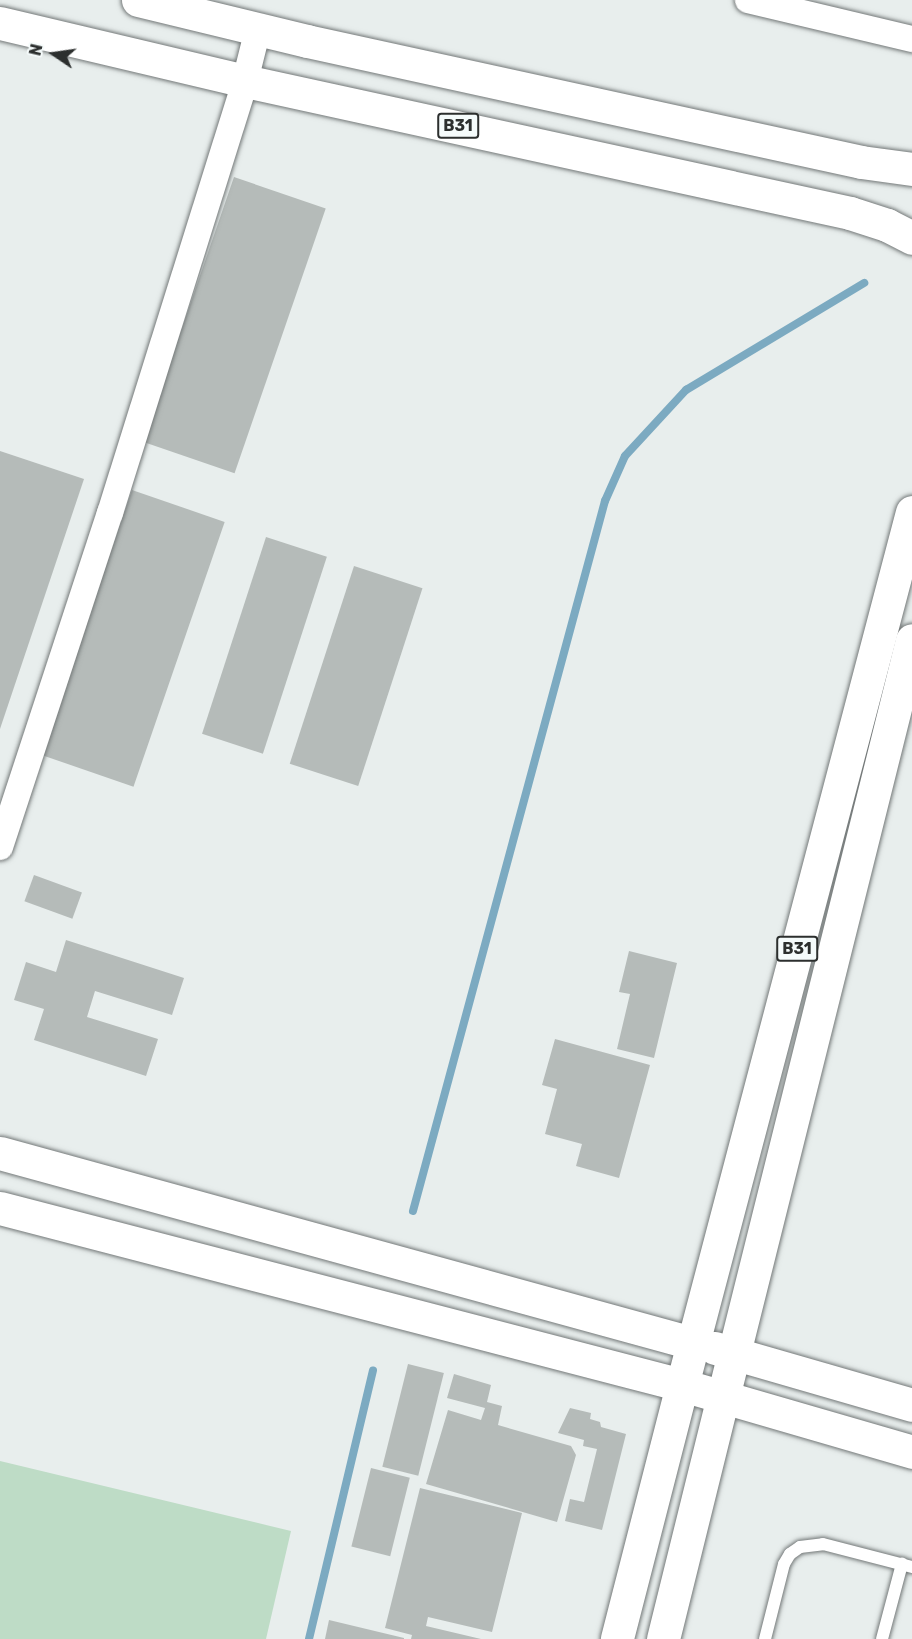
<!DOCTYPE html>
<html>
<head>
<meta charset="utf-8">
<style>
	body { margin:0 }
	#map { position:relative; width:912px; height:1639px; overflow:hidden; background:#e8eeed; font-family:Rubik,sans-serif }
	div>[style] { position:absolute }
	.green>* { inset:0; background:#bedcc6 }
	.stream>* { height:8px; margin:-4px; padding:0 4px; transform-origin:4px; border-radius:4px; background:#7caac1 }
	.building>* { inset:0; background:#b5bbb9; transform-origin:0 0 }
	.roads { filter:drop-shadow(0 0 2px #737878) drop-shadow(0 0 2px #737878) }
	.lane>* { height:12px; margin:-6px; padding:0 6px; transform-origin:6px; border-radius:6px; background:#fff }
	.street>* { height:26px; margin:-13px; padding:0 13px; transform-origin:13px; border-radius:13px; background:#fff }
	.secondary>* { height:33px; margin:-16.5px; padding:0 16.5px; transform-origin:16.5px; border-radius:16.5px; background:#fff }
	.primary>* { height:33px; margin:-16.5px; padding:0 16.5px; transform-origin:16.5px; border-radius:16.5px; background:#fff }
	span { translate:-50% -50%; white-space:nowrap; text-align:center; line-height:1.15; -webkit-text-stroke:4.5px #f5fbfb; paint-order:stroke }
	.shield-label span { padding:2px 4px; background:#f5fbfb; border:2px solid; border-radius:4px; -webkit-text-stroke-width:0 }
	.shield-label { font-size:16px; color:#2c2f2e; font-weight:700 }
	.north { position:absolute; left:24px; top:24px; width:60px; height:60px; -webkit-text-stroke:4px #f5fbfb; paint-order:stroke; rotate:283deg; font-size:16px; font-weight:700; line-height:24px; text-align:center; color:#2c2f2e }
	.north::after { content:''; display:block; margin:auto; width:21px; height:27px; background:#2c2f2e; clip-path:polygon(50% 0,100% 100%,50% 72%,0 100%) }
</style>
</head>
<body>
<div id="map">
	<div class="green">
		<i style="clip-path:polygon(0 1461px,291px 1531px,266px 1639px,0 1639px)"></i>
	</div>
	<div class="stream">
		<i style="left:413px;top:1211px;width:736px;rotate:-74.87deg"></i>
		<i style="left:605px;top:501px;width:49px;rotate:-66deg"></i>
		<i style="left:625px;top:456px;width:90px;rotate:-47.3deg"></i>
		<i style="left:686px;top:390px;width:208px;rotate:-31deg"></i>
		<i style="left:309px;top:1639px;width:276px;rotate:-76.6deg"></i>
	</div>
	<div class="building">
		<i style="left:234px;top:177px;width:97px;height:280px;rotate:19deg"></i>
		<i style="clip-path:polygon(0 451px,84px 479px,0 729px)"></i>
		<i style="left:132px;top:490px;width:98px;height:280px;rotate:19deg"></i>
		<i style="left:266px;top:537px;width:64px;height:207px;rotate:18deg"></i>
		<i style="left:354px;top:566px;width:72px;height:208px;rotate:18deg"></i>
		<i style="left:34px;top:875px;width:51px;height:28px;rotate:20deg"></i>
		<i style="clip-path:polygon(66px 940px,184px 978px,172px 1015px,95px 991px,87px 1017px,158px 1039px,146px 1076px,34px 1040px,44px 1009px,14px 1000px,26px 962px,56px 972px)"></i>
		<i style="clip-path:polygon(629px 951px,677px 963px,654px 1058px,617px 1049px,630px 994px,619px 992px)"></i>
		<i style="clip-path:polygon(555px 1039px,650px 1065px,619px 1178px,576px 1166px,582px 1144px,545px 1134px,557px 1089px,542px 1085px)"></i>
		<i style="left:408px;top:1364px;width:37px;height:106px;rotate:14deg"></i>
		<i style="clip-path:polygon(454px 1374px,491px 1385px,487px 1402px,502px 1406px,498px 1425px,571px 1446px,576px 1455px,557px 1522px,426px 1484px,448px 1410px,481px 1420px,485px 1408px,447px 1398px)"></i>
		<i style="clip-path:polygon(570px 1408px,591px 1413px,590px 1419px,600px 1422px,601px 1427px,626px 1434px,602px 1530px,565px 1521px,570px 1499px,584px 1502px,597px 1449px,583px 1446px,584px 1440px,558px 1433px)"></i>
		<i style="left:371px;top:1468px;width:40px;height:81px;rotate:14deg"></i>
		<i style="clip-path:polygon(420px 1488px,522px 1513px,492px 1632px,428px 1617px,426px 1626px,481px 1639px,411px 1639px,412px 1635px,385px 1628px)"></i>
		<i style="clip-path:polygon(329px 1620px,404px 1638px,404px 1639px,325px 1639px)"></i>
	</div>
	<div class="roads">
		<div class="lane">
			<i style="left:765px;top:1639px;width:77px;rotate:-75.8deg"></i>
			<i style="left:784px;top:1564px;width:12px;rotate:-59deg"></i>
			<i style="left:790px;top:1554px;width:12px;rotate:-35deg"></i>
			<i style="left:800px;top:1547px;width:23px;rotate:-7deg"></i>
			<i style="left:823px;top:1544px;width:92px;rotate:14.5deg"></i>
			<i style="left:882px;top:1639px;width:78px;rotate:-75.1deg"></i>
		</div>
		<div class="street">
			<i style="left:748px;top:0;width:169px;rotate:13.4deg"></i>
			<i style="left:0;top:847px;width:352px;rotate:-71.8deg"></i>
			<i style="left:110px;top:513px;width:453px;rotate:-72.6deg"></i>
			<i style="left:245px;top:81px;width:54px;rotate:-76deg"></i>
		</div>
		<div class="secondary">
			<i style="left:0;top:1153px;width:718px;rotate:15.35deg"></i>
			<i style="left:0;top:1208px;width:705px;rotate:14.55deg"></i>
			<i style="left:682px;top:1385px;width:262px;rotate:104.4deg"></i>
			<i style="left:663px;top:1639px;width:249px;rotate:-76.1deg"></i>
		</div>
		<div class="primary">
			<i style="left:138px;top:0;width:174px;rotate:13.6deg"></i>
			<i style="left:307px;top:41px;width:567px;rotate:12.32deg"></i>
			<i style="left:861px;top:162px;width:51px;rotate:7.8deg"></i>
			<i style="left:0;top:23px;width:252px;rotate:13.3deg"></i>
			<i style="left:245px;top:81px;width:619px;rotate:12.31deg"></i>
			<i style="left:850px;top:213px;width:39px;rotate:18deg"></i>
			<i style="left:887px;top:225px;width:28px;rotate:27deg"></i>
			<i style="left:912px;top:512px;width:903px;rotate:104.76deg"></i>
			<i style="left:682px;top:1385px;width:240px;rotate:16.2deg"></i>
			<i style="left:715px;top:1348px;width:205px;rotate:16.1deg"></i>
			<i style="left:723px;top:1397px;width:780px;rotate:-75.98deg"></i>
		</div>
	</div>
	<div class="shield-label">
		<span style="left:458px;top:126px">B31</span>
		<span style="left:797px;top:949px">B31</span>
	</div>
	<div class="north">N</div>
</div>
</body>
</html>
